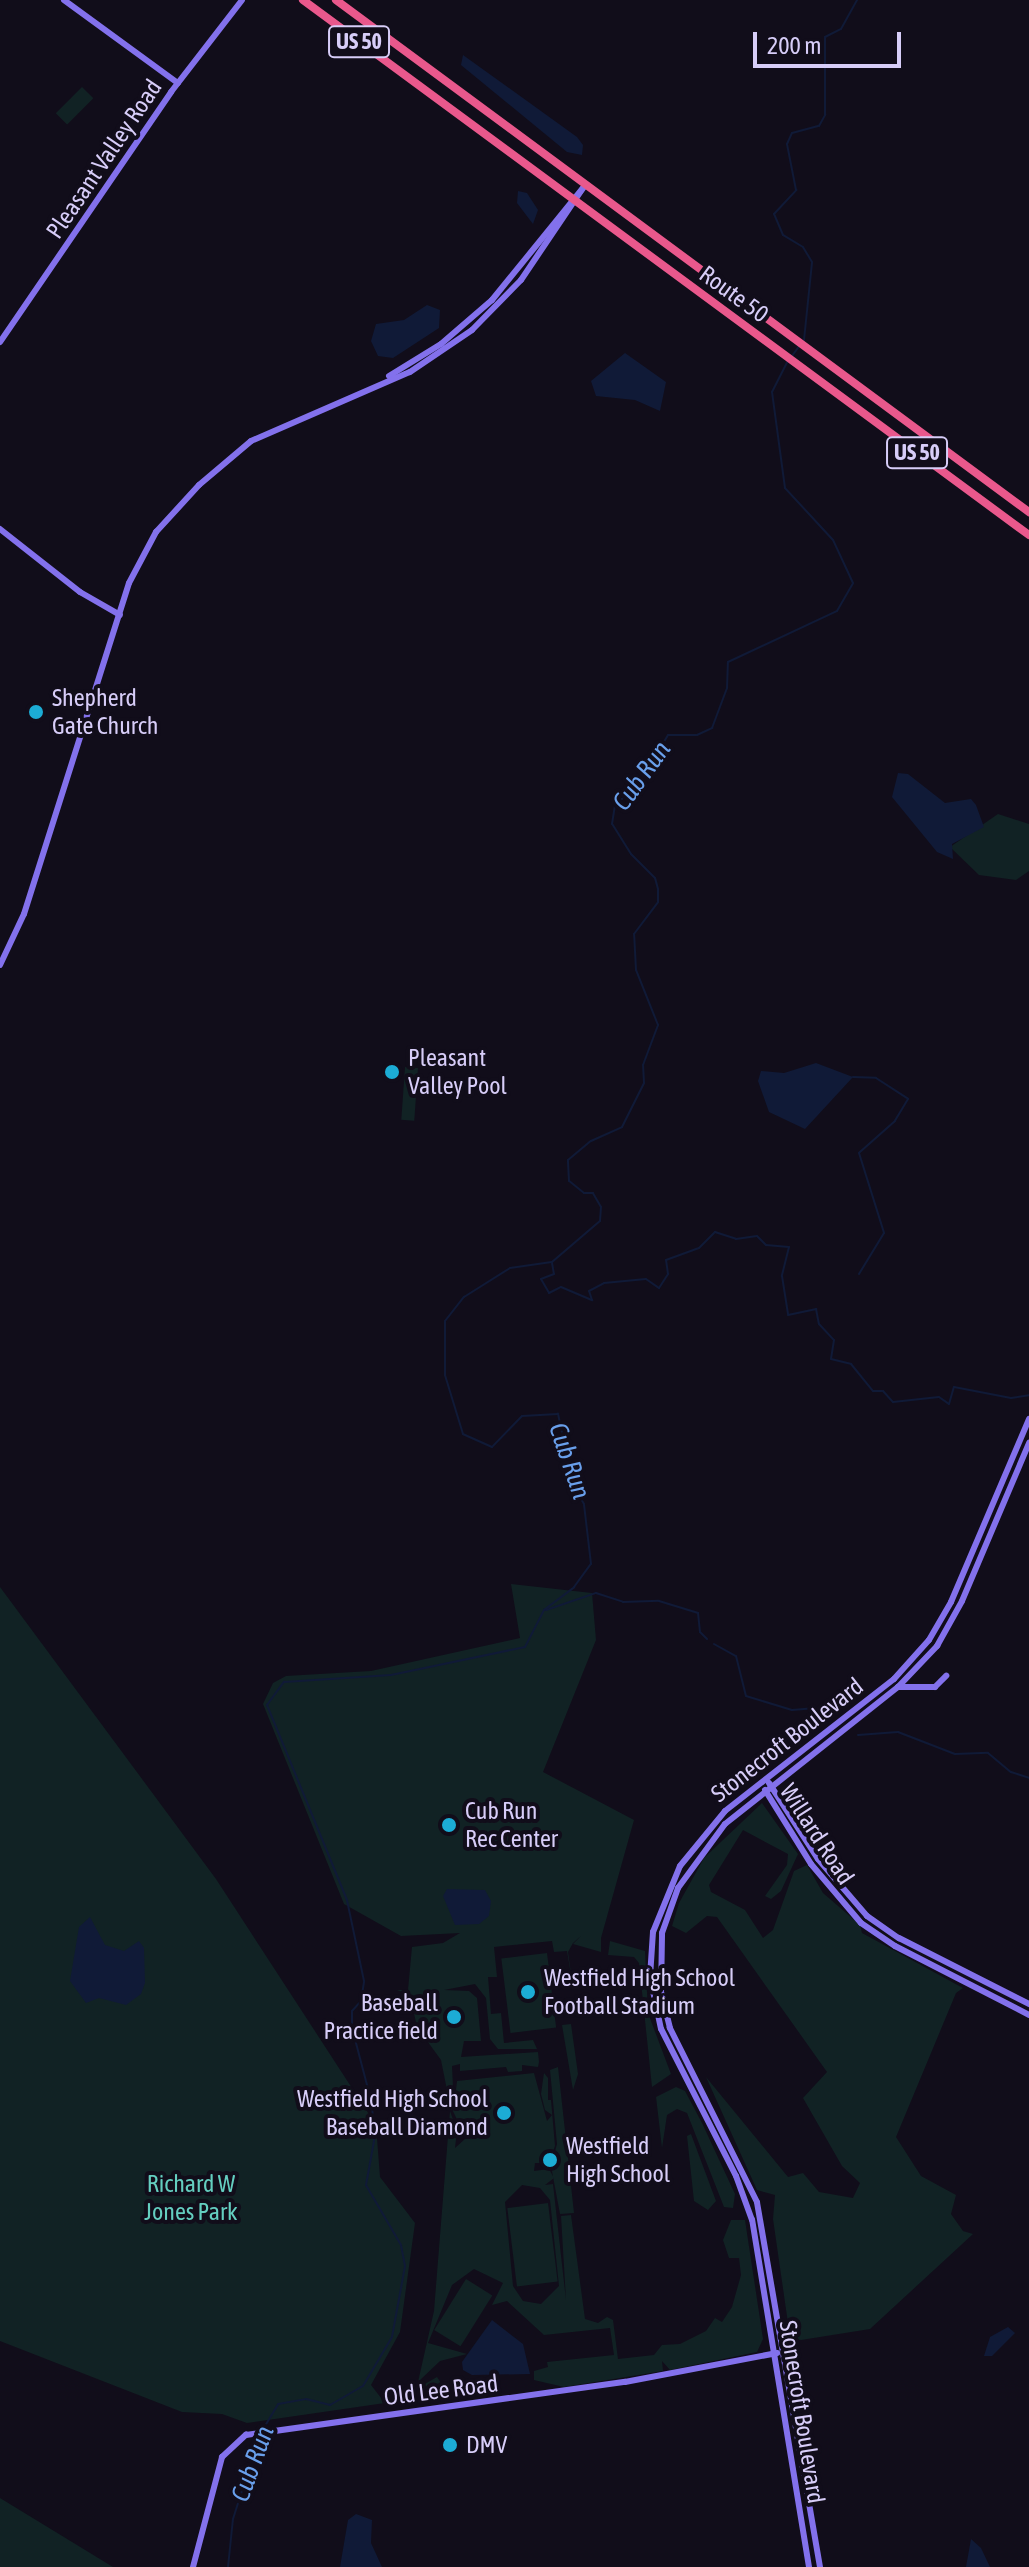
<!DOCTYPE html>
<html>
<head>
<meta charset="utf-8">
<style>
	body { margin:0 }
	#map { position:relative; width:1029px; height:2567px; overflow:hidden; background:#110d1a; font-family:"Asap Condensed",sans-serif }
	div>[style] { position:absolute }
	.green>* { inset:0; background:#112224; transform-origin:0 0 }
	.water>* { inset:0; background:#101a37 }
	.stream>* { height:2px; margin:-1px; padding:0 1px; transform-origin:1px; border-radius:1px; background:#101a37 }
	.secondary>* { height:6px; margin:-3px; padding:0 3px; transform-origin:3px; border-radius:3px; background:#8371ec }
	.highway>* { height:8px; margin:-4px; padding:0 4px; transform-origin:4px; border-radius:4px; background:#e9588c }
	.dots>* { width:22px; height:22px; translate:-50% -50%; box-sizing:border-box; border:4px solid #110d1a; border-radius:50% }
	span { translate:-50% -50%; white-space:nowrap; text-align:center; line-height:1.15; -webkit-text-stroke:8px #110d1a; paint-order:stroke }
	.shield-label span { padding:2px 6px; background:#110d1a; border:2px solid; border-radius:6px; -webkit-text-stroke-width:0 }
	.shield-label { font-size:22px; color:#d7cdf8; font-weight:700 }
	.street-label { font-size:24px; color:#d7cdf8 }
	.poi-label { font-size:24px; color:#d7cdf8 }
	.left { translate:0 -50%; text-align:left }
	.right { translate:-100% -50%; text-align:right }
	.park-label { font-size:24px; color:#64cec0 }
	.water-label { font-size:26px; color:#699feb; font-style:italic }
	.scale { position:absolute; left:753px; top:32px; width:148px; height:36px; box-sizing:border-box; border:4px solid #d7cdf8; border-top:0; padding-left:10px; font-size:24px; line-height:28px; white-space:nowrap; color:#d7cdf8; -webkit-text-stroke:6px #110d1a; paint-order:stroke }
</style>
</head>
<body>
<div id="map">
	<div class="green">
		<i style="left:82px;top:87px;width:16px;height:37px;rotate:45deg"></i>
		<i style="clip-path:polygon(998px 814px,1029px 824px,1029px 871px,1016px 880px,979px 875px,950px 847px)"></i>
		<i style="left:405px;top:1067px;width:13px;height:53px;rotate:4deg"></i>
		<i style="clip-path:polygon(evenodd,511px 1584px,592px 1593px,596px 1640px,543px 1772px,634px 1820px,601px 1938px,601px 1952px,573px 1944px,581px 1936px,573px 1943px,568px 1952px,572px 1981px,567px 1951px,554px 1952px,552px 1941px,494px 1947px,497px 1977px,488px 1977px,491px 2014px,501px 2013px,504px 2043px,533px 2040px,537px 2049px,498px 2049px,490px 2039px,486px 1998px,475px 1984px,444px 1990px,469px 1991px,477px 1998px,481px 2041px,464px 2041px,461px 2057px,538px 2052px,539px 2062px,538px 2067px,522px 2065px,522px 2071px,508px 2072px,506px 2067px,460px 2071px,460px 2064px,452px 2066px,454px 2108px,457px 2081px,534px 2073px,547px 2121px,552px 2115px,545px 2110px,541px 2094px,544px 2073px,548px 2078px,548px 2100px,551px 2100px,555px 2146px,549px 2163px,535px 2163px,534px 2171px,549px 2169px,554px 2178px,545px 2185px,553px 2184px,566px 2300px,561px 2216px,571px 2215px,585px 2319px,598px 2323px,607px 2317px,613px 2320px,618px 2359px,654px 2355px,662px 2345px,680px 2344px,706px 2331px,715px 2318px,722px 2322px,732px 2307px,741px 2275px,739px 2258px,729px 2258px,723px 2240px,731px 2220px,745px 2220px,763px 2339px,757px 2352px,670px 2370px,662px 2361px,663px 2371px,564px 2387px,534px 2380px,534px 2371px,548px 2367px,547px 2362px,614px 2355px,610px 2328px,544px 2335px,507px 2301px,492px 2305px,503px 2283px,474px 2269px,452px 2285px,428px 2343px,467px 2354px,440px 2361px,418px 2382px,434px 2311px,450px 2111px,457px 2131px,455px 2148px,466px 2138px,450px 2105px,441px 2060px,417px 2027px,410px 1995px,397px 1990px,408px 1990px,412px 1947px,443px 1943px,460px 1933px,401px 1936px,344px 1904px,263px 1704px,273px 1683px,286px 1676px,371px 1671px,520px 1638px,511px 1584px,522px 2185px,540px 2188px,550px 2200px,559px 2286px,541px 2304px,523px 2301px,513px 2286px,505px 2202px,522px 2185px)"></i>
		<i style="clip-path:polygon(0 1587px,216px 1879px,376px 2125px,380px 2177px,415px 2223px,400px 2332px,371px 2385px,385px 2403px,247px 2423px,222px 2414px,182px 2412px,0 2341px)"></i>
		<i style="clip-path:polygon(762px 1803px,798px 1854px,781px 1891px,771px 1899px,765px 1896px,787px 1865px,788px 1854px,743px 1830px,709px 1885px,711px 1892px,745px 1910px,763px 1938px,773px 1930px,794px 1871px,807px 1865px,823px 1893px,860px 1925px,862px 1933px,963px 1988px,956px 1993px,896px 2137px,921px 2176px,956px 2195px,951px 2214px,963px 2231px,973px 2234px,870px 2329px,801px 2340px,794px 2339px,789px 2330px,773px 2219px,775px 2195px,757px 2190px,706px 2077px,788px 2177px,803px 2173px,819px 2192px,853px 2198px,860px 2183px,842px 2166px,803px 2098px,827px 2072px,717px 1917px,707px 1916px,686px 1933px,672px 1926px,679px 1903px,704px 1858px)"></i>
		<i style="clip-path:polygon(610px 1941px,645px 1951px,648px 2013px,671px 2074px,652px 2087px,639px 1963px,634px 1957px,608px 1955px)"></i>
		<i style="left:547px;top:1953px;width:75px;height:46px;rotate:83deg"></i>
		<i style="clip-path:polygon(571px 2024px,578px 2074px,573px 2090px,562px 2025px)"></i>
		<i style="clip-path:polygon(558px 2067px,574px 2213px,560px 2214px,551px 2166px,557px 2144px,550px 2070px)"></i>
		<i style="clip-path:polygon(676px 2087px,685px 2091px,702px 2123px,735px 2194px,733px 2208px,724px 2207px,687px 2113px,677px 2109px,667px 2115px,662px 2148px,656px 2097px)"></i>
		<i style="clip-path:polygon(691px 2134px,716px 2201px,708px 2210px,694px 2201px,687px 2136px)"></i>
		<i style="left:548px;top:2203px;width:79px;height:41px;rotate:83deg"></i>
		<i style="left:466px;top:2279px;width:31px;height:60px;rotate:32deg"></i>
		<i style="clip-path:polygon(437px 2377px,448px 2393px,462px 2397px,413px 2404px,416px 2389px)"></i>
		<i style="clip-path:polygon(0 2498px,113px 2567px,0 2567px)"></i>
	</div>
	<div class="water">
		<i style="clip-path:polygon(463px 55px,577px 137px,583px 145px,582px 155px,567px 152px,461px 65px)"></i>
		<i style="clip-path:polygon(518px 191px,527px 193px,538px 210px,533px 224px,517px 203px)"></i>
		<i style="clip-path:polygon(427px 305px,440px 310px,439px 328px,393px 358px,378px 356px,371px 341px,376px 324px,404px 320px)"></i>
		<i style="clip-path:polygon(625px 353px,666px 382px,660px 411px,635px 400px,596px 396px,591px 381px)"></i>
		<i style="clip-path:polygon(898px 773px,908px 774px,945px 803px,971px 799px,976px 805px,984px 827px,952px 844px,953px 859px,937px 852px,892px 797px)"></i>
		<i style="clip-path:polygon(816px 1063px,853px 1077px,805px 1129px,769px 1112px,758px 1081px,761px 1071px,784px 1073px)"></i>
		<i style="clip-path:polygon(447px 1889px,485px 1890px,491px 1901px,489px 1916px,479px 1924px,455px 1925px,443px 1896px)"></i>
		<i style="clip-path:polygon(90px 1917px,105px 1945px,124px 1951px,139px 1941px,144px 1948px,145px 1983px,141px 1994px,126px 2005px,99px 1998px,86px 2003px,70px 1981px,79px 1927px)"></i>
		<i style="clip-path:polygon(492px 2320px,523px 2344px,530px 2374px,472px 2375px,463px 2370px,462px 2362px)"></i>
		<i style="clip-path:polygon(1008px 2327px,1015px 2333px,992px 2356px,984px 2356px,990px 2337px)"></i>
		<i style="clip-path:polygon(356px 2514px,372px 2520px,371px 2543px,382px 2567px,340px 2567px,348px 2520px)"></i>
		<i style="clip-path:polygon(971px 2539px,981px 2548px,990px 2567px,966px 2567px)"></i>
	</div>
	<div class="stream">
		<i style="left:804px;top:340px;width:78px;rotate:-84.1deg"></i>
		<i style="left:812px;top:262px;width:17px;rotate:-121deg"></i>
		<i style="left:803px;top:247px;width:23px;rotate:-149deg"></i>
		<i style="left:783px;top:235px;width:23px;rotate:-113deg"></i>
		<i style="left:774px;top:214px;width:33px;rotate:-47deg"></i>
		<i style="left:796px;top:190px;width:47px;rotate:-101.1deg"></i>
		<i style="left:787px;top:144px;width:12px;rotate:-66deg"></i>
		<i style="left:792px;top:133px;width:28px;rotate:-15deg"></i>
		<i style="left:819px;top:126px;width:13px;rotate:-61deg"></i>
		<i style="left:825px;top:115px;width:78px;rotate:-90deg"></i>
		<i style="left:825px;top:37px;width:18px;rotate:-27deg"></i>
		<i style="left:841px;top:29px;width:33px;rotate:-61deg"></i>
		<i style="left:792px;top:356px;width:14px;rotate:-54deg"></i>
		<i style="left:853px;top:1077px;width:23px;rotate:2deg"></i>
		<i style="left:876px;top:1078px;width:38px;rotate:33deg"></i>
		<i style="left:908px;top:1099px;width:26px;rotate:121deg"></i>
		<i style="left:895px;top:1121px;width:48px;rotate:138.4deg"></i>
		<i style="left:859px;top:1153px;width:84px;rotate:72.6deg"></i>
		<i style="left:884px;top:1233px;width:48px;rotate:121.4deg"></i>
		<i style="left:552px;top:1263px;width:11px;rotate:80deg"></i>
		<i style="left:554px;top:1274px;width:14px;rotate:159deg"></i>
		<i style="left:541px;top:1279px;width:16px;rotate:60deg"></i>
		<i style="left:549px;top:1293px;width:13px;rotate:-27deg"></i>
		<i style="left:561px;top:1287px;width:34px;rotate:23deg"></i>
		<i style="left:592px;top:1300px;width:9px;rotate:-108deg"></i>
		<i style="left:589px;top:1291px;width:17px;rotate:-28deg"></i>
		<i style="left:604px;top:1283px;width:42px;rotate:-5.4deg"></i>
		<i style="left:646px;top:1279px;width:16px;rotate:35deg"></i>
		<i style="left:659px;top:1288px;width:17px;rotate:-57deg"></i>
		<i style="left:668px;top:1274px;width:14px;rotate:-98deg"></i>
		<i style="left:666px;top:1260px;width:35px;rotate:-20deg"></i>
		<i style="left:699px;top:1248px;width:23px;rotate:-45deg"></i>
		<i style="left:715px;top:1232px;width:22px;rotate:18deg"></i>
		<i style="left:736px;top:1239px;width:21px;rotate:-8deg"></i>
		<i style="left:757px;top:1236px;width:13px;rotate:45deg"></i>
		<i style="left:766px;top:1245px;width:23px;rotate:5deg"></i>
		<i style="left:789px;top:1247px;width:30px;rotate:104deg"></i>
		<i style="left:782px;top:1276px;width:39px;rotate:81deg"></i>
		<i style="left:788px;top:1315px;width:29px;rotate:-12deg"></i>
		<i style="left:816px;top:1309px;width:15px;rotate:79deg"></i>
		<i style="left:819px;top:1324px;width:22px;rotate:47deg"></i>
		<i style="left:834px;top:1340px;width:19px;rotate:99deg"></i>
		<i style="left:831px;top:1359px;width:21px;rotate:14deg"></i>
		<i style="left:851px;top:1364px;width:35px;rotate:51deg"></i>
		<i style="left:873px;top:1391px;width:10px"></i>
		<i style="left:883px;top:1391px;width:15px;rotate:48deg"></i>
		<i style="left:893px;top:1402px;width:46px;rotate:-6.2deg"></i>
		<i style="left:939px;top:1397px;width:12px;rotate:35deg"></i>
		<i style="left:949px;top:1404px;width:18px;rotate:-74deg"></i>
		<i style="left:954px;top:1387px;width:58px;rotate:10.9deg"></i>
		<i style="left:1011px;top:1398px;width:18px;rotate:-9deg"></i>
		<i style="left:546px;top:1610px;width:53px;rotate:-18.8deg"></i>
		<i style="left:596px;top:1593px;width:28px;rotate:18deg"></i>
		<i style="left:623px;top:1602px;width:36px;rotate:-2deg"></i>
		<i style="left:659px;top:1601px;width:41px;rotate:17.1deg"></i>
		<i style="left:698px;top:1613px;width:19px;rotate:84deg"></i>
		<i style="left:700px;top:1632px;width:10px;rotate:45deg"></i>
		<i style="left:714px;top:1644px;width:25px;rotate:29deg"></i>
		<i style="left:736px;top:1656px;width:41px;rotate:76deg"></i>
		<i style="left:746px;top:1696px;width:48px;rotate:16.9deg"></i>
		<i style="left:792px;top:1710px;width:21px;rotate:-5deg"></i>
		<i style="left:813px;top:1708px;width:20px;rotate:27deg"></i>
		<i style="left:858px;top:1735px;width:40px;rotate:-4.3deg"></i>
		<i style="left:898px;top:1732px;width:61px;rotate:21.1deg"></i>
		<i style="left:955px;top:1754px;width:33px;rotate:-2deg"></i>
		<i style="left:988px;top:1753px;width:30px;rotate:40deg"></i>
		<i style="left:1011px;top:1772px;width:19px;rotate:18deg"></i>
		<i style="left:262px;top:2431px;width:31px;rotate:-59deg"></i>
		<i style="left:278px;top:2404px;width:28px;rotate:-10deg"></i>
		<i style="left:306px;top:2399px;width:25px;rotate:14deg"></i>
		<i style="left:330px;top:2405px;width:38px;rotate:-30deg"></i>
		<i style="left:363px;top:2386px;width:57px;rotate:-59.4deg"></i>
		<i style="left:392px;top:2337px;width:72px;rotate:-79.6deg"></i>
		<i style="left:405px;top:2266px;width:21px;rotate:-101deg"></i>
		<i style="left:401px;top:2245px;width:69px;rotate:-120.3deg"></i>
		<i style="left:366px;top:2185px;width:45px;rotate:-79.7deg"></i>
		<i style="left:374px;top:2141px;width:37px;rotate:-93deg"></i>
		<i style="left:372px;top:2104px;width:79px;rotate:-104.7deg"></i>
		<i style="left:352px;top:2028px;width:17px;rotate:-90deg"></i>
		<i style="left:352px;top:2011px;width:13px;rotate:-48deg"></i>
		<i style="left:361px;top:2001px;width:20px;rotate:-81deg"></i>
		<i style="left:364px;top:1981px;width:83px;rotate:-101.9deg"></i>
		<i style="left:347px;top:1900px;width:211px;rotate:-112.3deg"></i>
		<i style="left:267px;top:1705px;width:29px;rotate:-54deg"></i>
		<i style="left:284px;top:1682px;width:107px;rotate:-3.7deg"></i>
		<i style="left:391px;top:1675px;width:137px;rotate:-11.8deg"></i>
		<i style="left:525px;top:1647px;width:42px;rotate:-62.8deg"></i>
		<i style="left:544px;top:1610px;width:38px;rotate:-37deg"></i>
		<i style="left:574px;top:1587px;width:29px;rotate:-54deg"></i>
		<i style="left:591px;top:1564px;width:60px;rotate:-96.7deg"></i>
		<i style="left:584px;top:1504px;width:22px;rotate:-120deg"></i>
		<i style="left:573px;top:1485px;width:73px;rotate:-101.9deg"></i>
		<i style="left:558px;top:1414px;width:36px;rotate:177deg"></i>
		<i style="left:522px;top:1416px;width:43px;rotate:134.1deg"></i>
		<i style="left:492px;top:1447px;width:32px;rotate:-156deg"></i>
		<i style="left:463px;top:1434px;width:62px;rotate:-107deg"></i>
		<i style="left:445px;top:1375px;width:54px;rotate:-90deg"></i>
		<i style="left:445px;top:1321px;width:31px;rotate:-52deg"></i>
		<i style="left:464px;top:1297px;width:54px;rotate:-32.2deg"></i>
		<i style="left:510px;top:1268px;width:42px;rotate:-8.1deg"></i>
		<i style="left:552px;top:1262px;width:63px;rotate:-40.5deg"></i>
		<i style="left:600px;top:1221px;width:14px;rotate:-86deg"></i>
		<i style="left:601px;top:1207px;width:16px;rotate:-120deg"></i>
		<i style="left:593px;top:1193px;width:9px;rotate:180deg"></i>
		<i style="left:584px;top:1193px;width:19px;rotate:-141deg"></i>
		<i style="left:569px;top:1181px;width:21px;rotate:-93deg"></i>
		<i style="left:568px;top:1160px;width:30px;rotate:-40deg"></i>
		<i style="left:591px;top:1141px;width:34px;rotate:-24deg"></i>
		<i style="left:622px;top:1127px;width:49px;rotate:-63.4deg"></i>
		<i style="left:644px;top:1083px;width:18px;rotate:-93deg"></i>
		<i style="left:643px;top:1065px;width:43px;rotate:-69.4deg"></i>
		<i style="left:658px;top:1025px;width:59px;rotate:-111.8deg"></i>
		<i style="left:636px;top:970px;width:36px;rotate:-93deg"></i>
		<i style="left:634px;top:934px;width:40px;rotate:-53deg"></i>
		<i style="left:658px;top:902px;width:13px;rotate:-90deg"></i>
		<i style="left:658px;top:889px;width:11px;rotate:-105deg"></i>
		<i style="left:655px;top:878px;width:34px;rotate:-135deg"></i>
		<i style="left:631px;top:854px;width:36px;rotate:-122deg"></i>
		<i style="left:612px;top:824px;width:19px;rotate:-81deg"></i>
		<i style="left:615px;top:805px;width:32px;rotate:-41deg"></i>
		<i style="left:639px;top:784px;width:57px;rotate:-59.4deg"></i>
		<i style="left:668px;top:735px;width:29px"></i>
		<i style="left:697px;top:735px;width:17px;rotate:-25deg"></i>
		<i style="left:712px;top:728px;width:43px;rotate:-69.4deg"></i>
		<i style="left:727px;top:688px;width:26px;rotate:-88deg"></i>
		<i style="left:728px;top:662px;width:120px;rotate:-25.1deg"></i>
		<i style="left:837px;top:611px;width:32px;rotate:-60deg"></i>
		<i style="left:853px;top:583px;width:47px;rotate:-114.9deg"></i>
		<i style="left:833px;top:540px;width:71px;rotate:-132.7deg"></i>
		<i style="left:785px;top:488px;width:97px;rotate:-97.7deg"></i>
		<i style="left:772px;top:392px;width:35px;rotate:-63deg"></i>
		<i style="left:228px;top:2567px;width:48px;rotate:-84.1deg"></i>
		<i style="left:233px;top:2519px;width:86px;rotate:-72.4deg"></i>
	</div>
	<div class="secondary">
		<i style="left:64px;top:0;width:141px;rotate:36.1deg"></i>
		<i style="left:0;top:342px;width:303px;rotate:-55.6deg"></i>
		<i style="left:171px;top:92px;width:116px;rotate:-52.3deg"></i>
		<i style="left:389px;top:376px;width:61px;rotate:-31.6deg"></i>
		<i style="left:441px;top:344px;width:67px;rotate:-40.8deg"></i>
		<i style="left:492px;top:300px;width:144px;rotate:-50.9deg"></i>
		<i style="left:0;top:529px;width:102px;rotate:38.2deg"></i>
		<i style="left:80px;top:592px;width:46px;rotate:29.9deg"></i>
		<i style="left:0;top:965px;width:56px;rotate:-64.8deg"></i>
		<i style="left:24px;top:914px;width:347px;rotate:-72.4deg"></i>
		<i style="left:129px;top:583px;width:58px;rotate:-62.1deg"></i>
		<i style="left:156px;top:532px;width:64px;rotate:-47.5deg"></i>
		<i style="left:199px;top:485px;width:68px;rotate:-40.2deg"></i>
		<i style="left:251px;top:441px;width:173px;rotate:-23.5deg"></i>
		<i style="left:410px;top:372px;width:75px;rotate:-34.1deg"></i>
		<i style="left:472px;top:330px;width:70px;rotate:-45.6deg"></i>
		<i style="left:521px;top:280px;width:115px;rotate:-56deg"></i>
		<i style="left:898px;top:1687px;width:37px"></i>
		<i style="left:935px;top:1687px;width:16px;rotate:-45deg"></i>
		<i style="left:769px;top:1783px;width:90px;rotate:57.2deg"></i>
		<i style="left:818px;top:1859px;width:75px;rotate:49.3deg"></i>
		<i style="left:867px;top:1916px;width:39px;rotate:35deg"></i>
		<i style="left:899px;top:1938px;width:146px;rotate:26.9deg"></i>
		<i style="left:765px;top:1790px;width:87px;rotate:58.1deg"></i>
		<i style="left:811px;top:1864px;width:77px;rotate:49.7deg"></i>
		<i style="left:861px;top:1923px;width:41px;rotate:34.1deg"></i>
		<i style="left:895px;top:1946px;width:151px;rotate:27.2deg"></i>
		<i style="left:193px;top:2567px;width:114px;rotate:-75.2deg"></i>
		<i style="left:222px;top:2457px;width:33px;rotate:-43deg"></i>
		<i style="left:246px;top:2435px;width:383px;rotate:-8deg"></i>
		<i style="left:625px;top:2382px;width:155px;rotate:-10.8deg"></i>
		<i style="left:809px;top:2567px;width:352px;rotate:-99.3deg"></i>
		<i style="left:752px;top:2220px;width:47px;rotate:-110deg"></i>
		<i style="left:736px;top:2176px;width:165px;rotate:-117deg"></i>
		<i style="left:661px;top:2029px;width:53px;rotate:-101.9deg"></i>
		<i style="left:650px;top:1977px;width:45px;rotate:-86.2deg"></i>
		<i style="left:653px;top:1932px;width:71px;rotate:-67.8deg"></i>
		<i style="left:680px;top:1866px;width:71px;rotate:-50.7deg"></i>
		<i style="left:725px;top:1811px;width:214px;rotate:-38deg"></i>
		<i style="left:894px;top:1679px;width:52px;rotate:-48.1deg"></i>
		<i style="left:929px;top:1640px;width:44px;rotate:-59.9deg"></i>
		<i style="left:951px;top:1602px;width:199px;rotate:-66.9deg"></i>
		<i style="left:820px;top:2567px;width:370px;rotate:-99.8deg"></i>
		<i style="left:757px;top:2202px;width:195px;rotate:-116.6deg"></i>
		<i style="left:670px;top:2028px;width:36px;rotate:-104deg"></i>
		<i style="left:661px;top:1993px;width:60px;rotate:-89deg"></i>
		<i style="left:662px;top:1933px;width:48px;rotate:-70.4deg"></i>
		<i style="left:678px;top:1888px;width:79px;rotate:-53.7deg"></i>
		<i style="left:725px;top:1824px;width:221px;rotate:-38.4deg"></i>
		<i style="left:898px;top:1687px;width:57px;rotate:-46.4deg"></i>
		<i style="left:937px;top:1646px;width:51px;rotate:-60.9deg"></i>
		<i style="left:962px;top:1601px;width:172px;rotate:-67deg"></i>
	</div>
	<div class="highway">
		<i style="left:303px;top:0;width:902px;rotate:36.39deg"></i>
		<i style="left:336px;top:0;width:862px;rotate:36.46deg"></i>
	</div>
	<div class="dots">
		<i style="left:36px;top:712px;background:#1cacd5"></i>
		<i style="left:392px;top:1072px;background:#1cacd5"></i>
		<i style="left:449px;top:1825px;background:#1cacd5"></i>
		<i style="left:528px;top:1992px;background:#1cacd5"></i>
		<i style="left:454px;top:2017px;background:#1cacd5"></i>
		<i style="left:504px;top:2113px;background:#1cacd5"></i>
		<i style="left:550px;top:2160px;background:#1cacd5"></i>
		<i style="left:450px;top:2445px;background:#1cacd5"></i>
	</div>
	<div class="shield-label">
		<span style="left:359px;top:42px">US 50</span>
		<span style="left:917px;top:453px">US 50</span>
	</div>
	<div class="street-label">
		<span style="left:104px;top:159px;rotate:-56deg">Pleasant Valley Road</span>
		<span style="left:734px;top:294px;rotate:36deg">Route 50</span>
		<span style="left:787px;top:1740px;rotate:-38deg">Stonecroft Boulevard</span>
		<span style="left:817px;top:1834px;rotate:57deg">Willard Road</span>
		<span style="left:441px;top:2390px;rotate:-7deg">Old Lee Road</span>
		<span style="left:802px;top:2412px;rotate:81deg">Stonecroft Boulevard</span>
	</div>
	<div class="poi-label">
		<span class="left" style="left:52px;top:712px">Shepherd<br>Gate Church</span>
		<span class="left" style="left:408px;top:1072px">Pleasant<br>Valley Pool</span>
		<span class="left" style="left:465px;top:1825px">Cub Run<br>Rec Center</span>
		<span class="left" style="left:544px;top:1992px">Westfield High School<br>Football Stadium</span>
		<span class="right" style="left:438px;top:2017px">Baseball<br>Practice field</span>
		<span class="right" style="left:488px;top:2113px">Westfield High School<br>Baseball Diamond</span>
		<span class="left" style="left:566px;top:2160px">Westfield<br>High School</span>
		<span class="left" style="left:466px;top:2445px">DMV</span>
	</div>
	<div class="park-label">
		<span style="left:191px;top:2198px">Richard W<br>Jones Park</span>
	</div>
	<div class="water-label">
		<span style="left:642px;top:776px;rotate:-54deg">Cub Run</span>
		<span style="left:569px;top:1461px;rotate:71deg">Cub Run</span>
		<span style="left:253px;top:2464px;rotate:-70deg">Cub Run</span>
	</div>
	<div class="scale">200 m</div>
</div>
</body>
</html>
